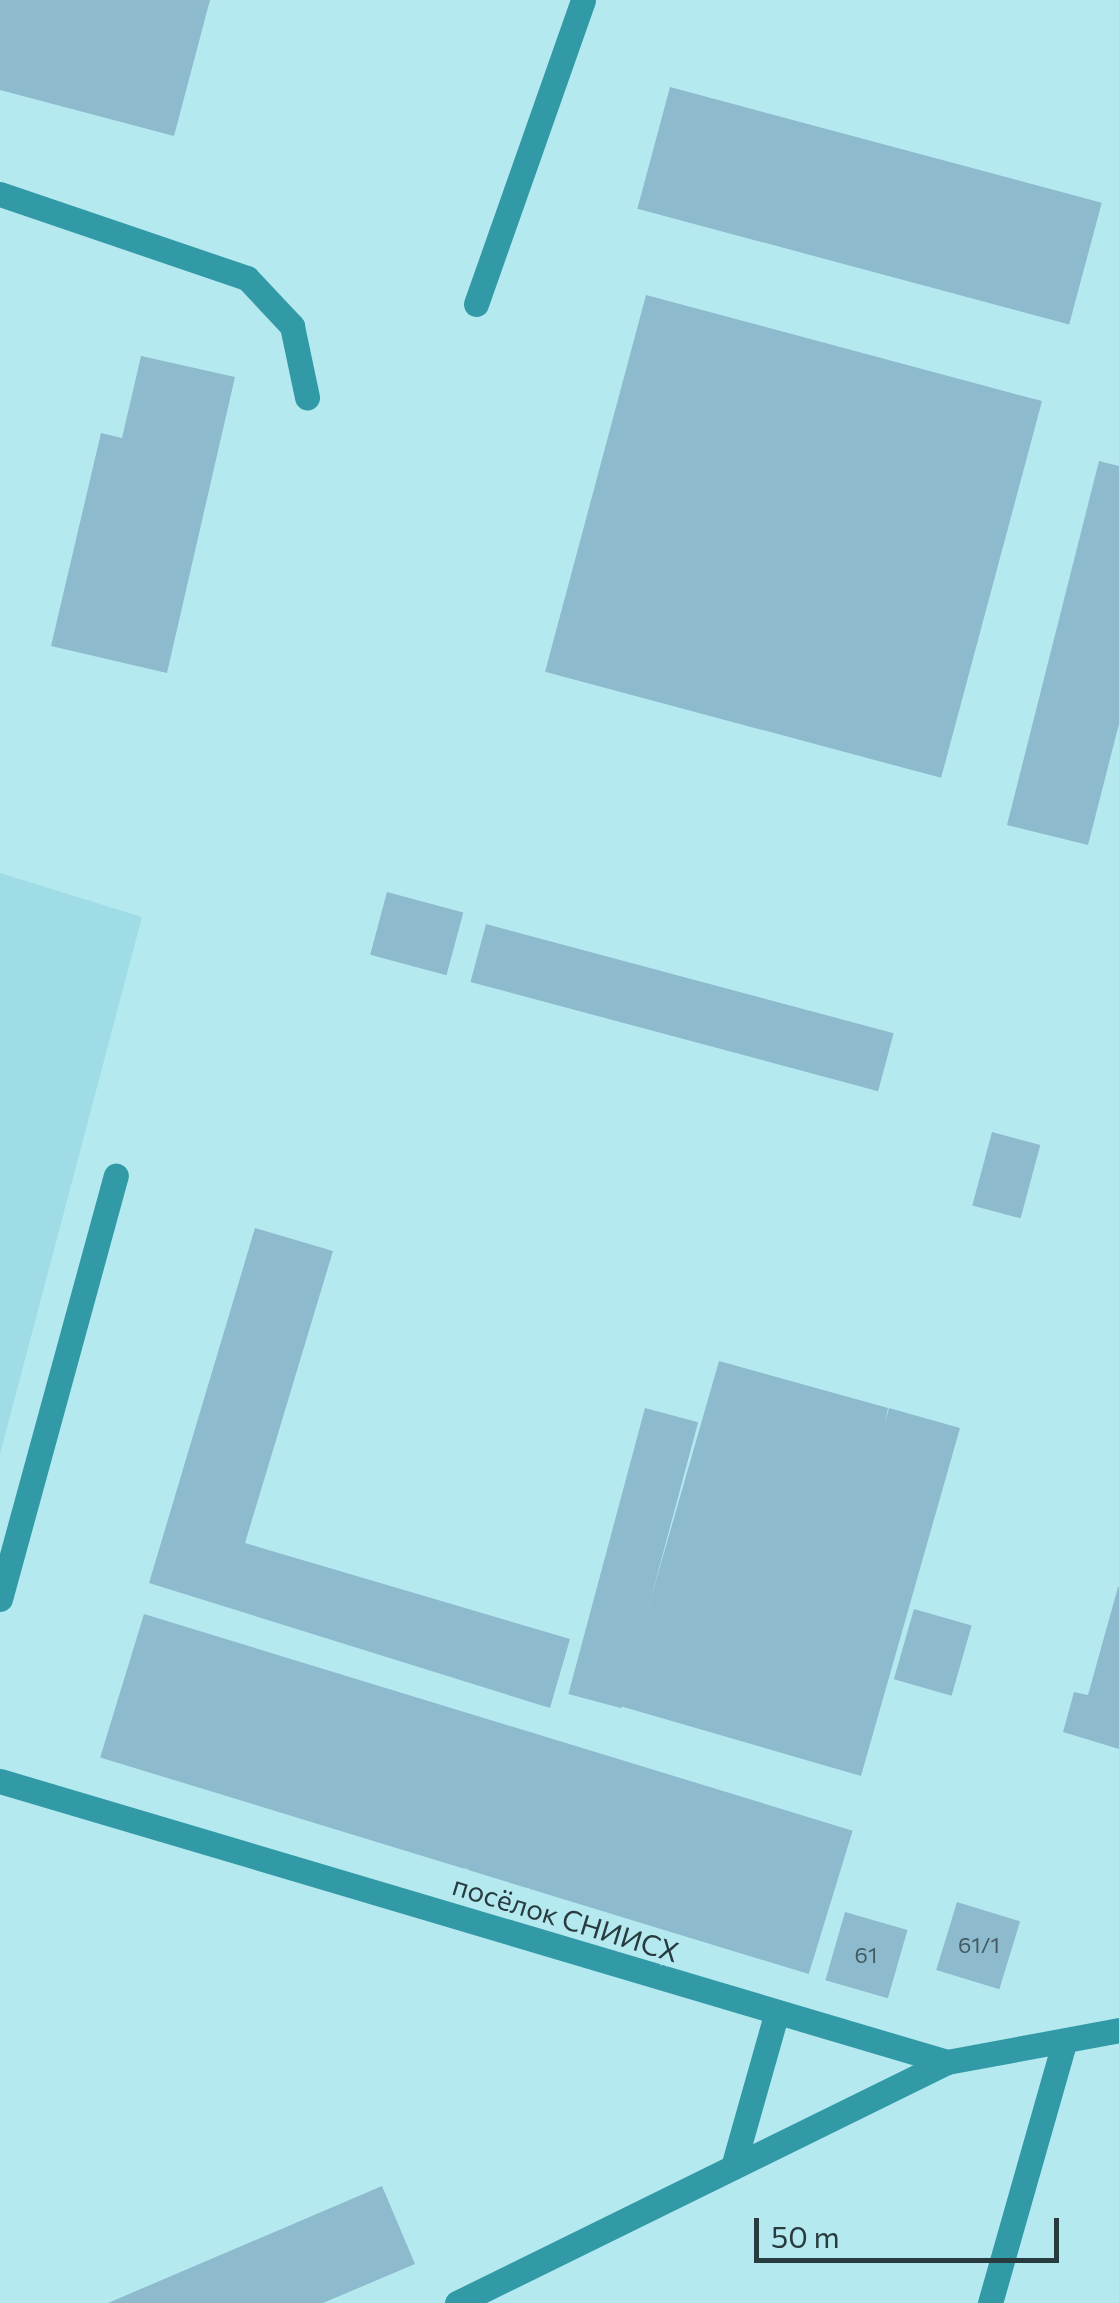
<!DOCTYPE html>
<html>
<head>
<meta charset="utf-8">
<style>
	body { margin:0 }
	#map { position:relative; width:1119px; height:2303px; overflow:hidden; background:#b5e9f0; font-family:Commissioner,sans-serif }
	div>[style] { position:absolute }
	.built>* { inset:0; background:#a0dce5 }
	.building>* { inset:0; background:#8ebacd; transform-origin:0 0 }
	.minor>* { height:25px; margin:-12.5px; padding:0 12.5px; transform-origin:12.5px; border-radius:12.5px; background:#319aa6 }
	span { translate:-50% -50%; white-space:nowrap; text-align:center; line-height:1.15; -webkit-text-stroke:10px #b5e9f0; paint-order:stroke }
	.number-label { font-size:22px; color:#425c62 }
	.number-label span { -webkit-text-stroke-width:0 }
	.street-label { font-size:28px; color:#283c3f }
	.scale { position:absolute; left:754px; top:2218px; width:305px; height:45px; box-sizing:border-box; border:5px solid #283c3f; border-top:0; padding-left:12px; font-size:30px; line-height:35px; white-space:nowrap; color:#283c3f; -webkit-text-stroke:8px #b5e9f0; paint-order:stroke }
</style>
</head>
<body>
<div id="map">
	<div class="built">
		<i style="clip-path:polygon(0 873px,142px 917px,0 1454px)"></i>
	</div>
	<div class="building">
		<i style="clip-path:polygon(0 0,210px 0,174px 136px,0 90px)"></i>
		<i style="left:670px;top:87px;width:447px;height:126px;rotate:15deg"></i>
		<i style="left:646px;top:295px;width:410px;height:390px;rotate:15deg"></i>
		<i style="clip-path:polygon(141px 356px,235px 377px,167px 673px,51px 646px,101px 433px,122px 438px)"></i>
		<i style="clip-path:polygon(1099px 461px,1119px 466px,1119px 724px,1088px 845px,1007px 825px)"></i>
		<i style="left:387px;top:892px;width:79px;height:65px;rotate:15deg"></i>
		<i style="left:486px;top:924px;width:422px;height:60px;rotate:15deg"></i>
		<i style="left:992px;top:1132px;width:50px;height:76px;rotate:15deg"></i>
		<i style="clip-path:polygon(255px 1228px,333px 1251px,245px 1543px,570px 1639px,550px 1708px,149px 1583px)"></i>
		<i style="clip-path:polygon(719px 1361px,888px 1408px,885px 1423px,889px 1408px,960px 1428px,861px 1776px,620px 1706px)"></i>
		<i style="left:645px;top:1408px;width:55px;height:296px;rotate:15deg"></i>
		<i style="clip-path:polygon(1118px 1587px,1119px 1587px,1119px 1749px,1063px 1732px,1074px 1692px,1088px 1695px)"></i>
		<i style="left:914px;top:1609px;width:60px;height:73px;rotate:16deg"></i>
		<i style="left:144px;top:1614px;width:741px;height:150px;rotate:17deg"></i>
		<i style="left:957px;top:1902px;width:66px;height:71px;rotate:17deg"></i>
		<i style="left:845px;top:1912px;width:65px;height:71px;rotate:16deg"></i>
		<i style="clip-path:polygon(382px 2186px,415px 2264px,323px 2303px,108px 2303px)"></i>
	</div>
	<div class="minor">
		<i style="left:0;top:194px;width:261px;rotate:18.8deg"></i>
		<i style="left:247px;top:278px;width:66px;rotate:46.8deg"></i>
		<i style="left:292px;top:326px;width:73px;rotate:78.1deg"></i>
		<i style="left:476px;top:304px;width:322px;rotate:-70.6deg"></i>
		<i style="left:0;top:1599px;width:439px;rotate:-74.7deg"></i>
		<i style="left:0;top:1781px;width:988px;rotate:16.53deg"></i>
		<i style="left:947px;top:2062px;width:175px;rotate:-10.5deg"></i>
		<i style="left:733px;top:2167px;width:161px;rotate:-74.2deg"></i>
		<i style="left:457px;top:2303px;width:546px;rotate:-26.19deg"></i>
		<i style="left:990px;top:2303px;width:266px;rotate:-74.1deg"></i>
	</div>
	<div class="number-label">
		<span style="left:979px;top:1945px">61/1</span>
		<span style="left:866px;top:1955px">61</span>
	</div>
	<div class="street-label">
		<span style="left:566px;top:1918px;rotate:17deg">посёлок СНИИСХ</span>
	</div>
	<div class="scale">50 m</div>
</div>
</body>
</html>
